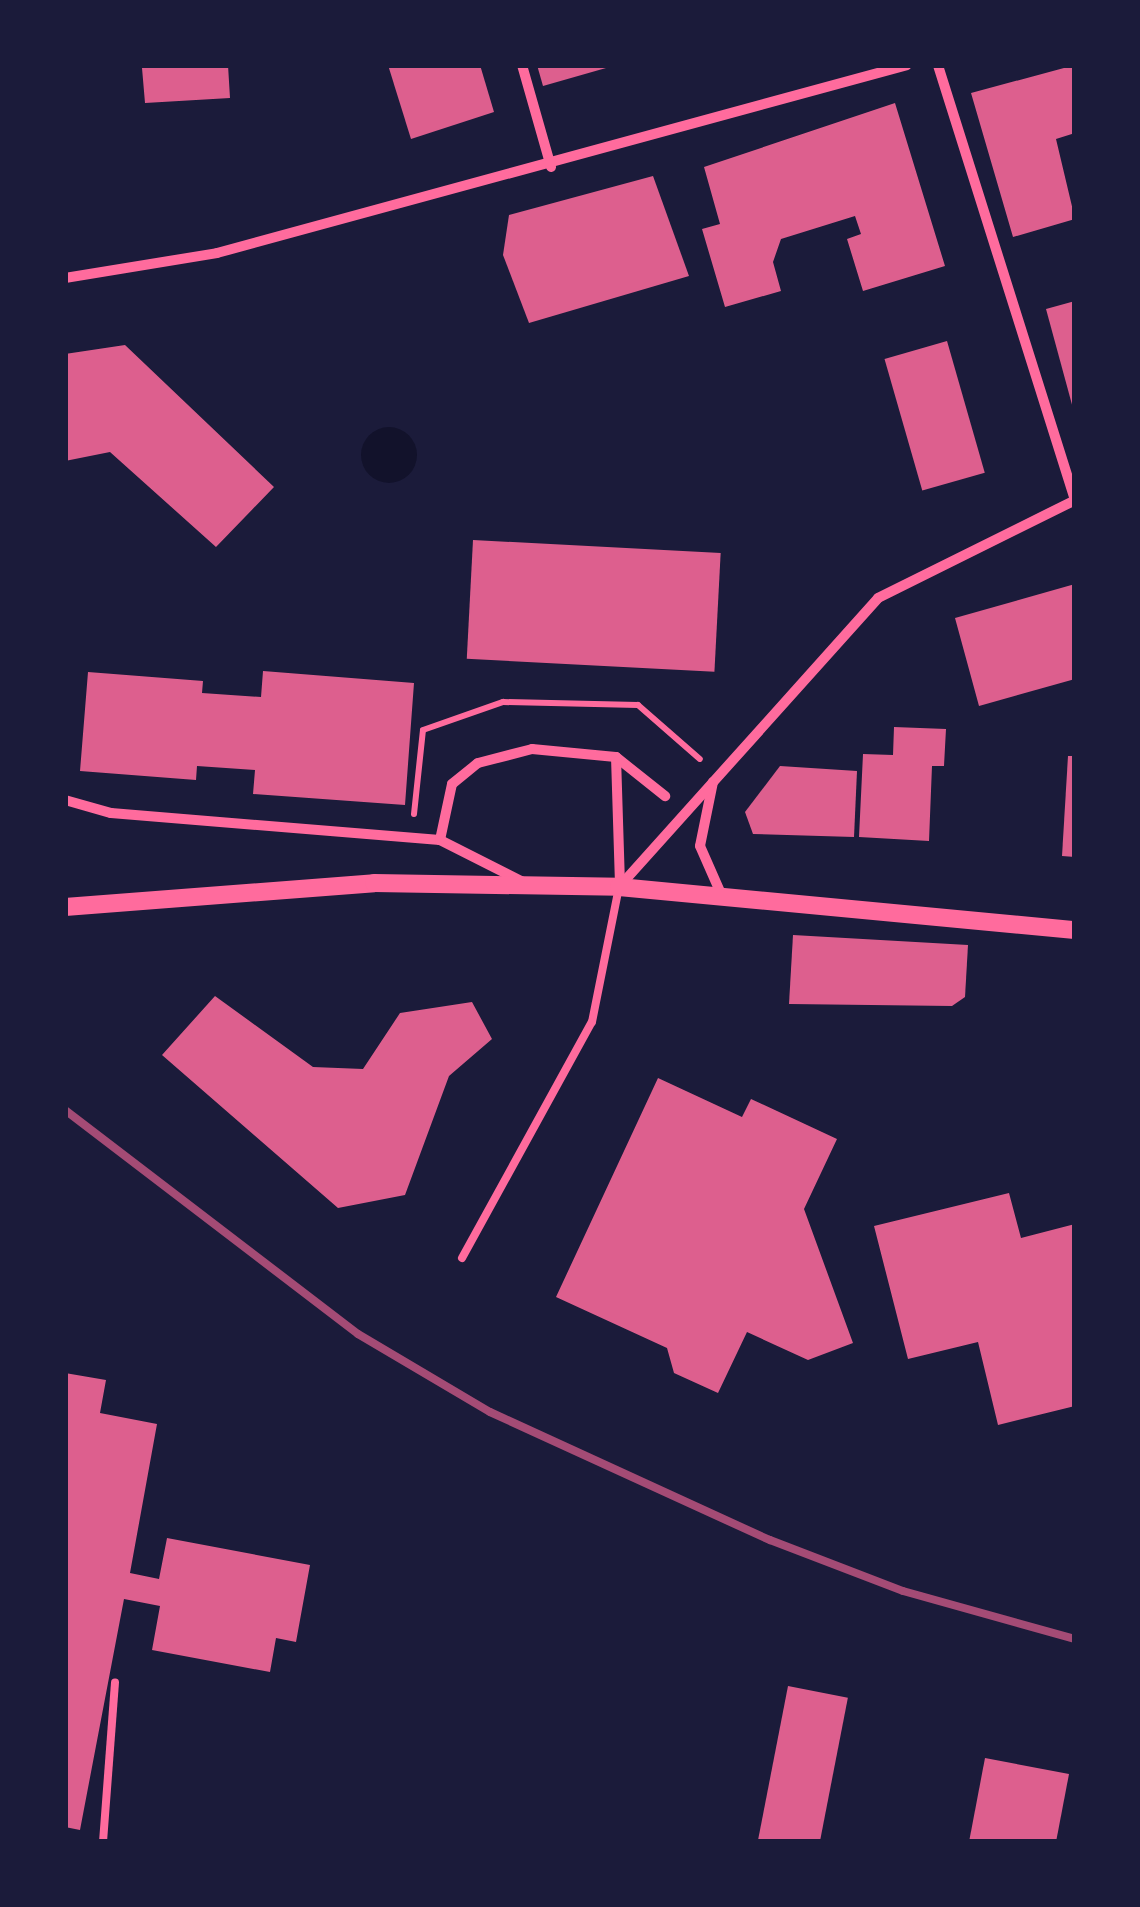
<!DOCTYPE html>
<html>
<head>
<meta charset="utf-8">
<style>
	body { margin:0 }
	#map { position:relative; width:1140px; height:1907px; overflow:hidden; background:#1b1b3a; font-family:"Alegreya Sans",sans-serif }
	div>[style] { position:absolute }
	.water>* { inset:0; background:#12122b }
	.round { border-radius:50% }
	.building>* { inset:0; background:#dd5f8e; transform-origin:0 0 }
	.path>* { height:6px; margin:-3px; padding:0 3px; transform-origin:3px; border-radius:3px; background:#ff6b9d }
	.service>* { height:8px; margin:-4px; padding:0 4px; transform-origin:4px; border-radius:4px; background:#ff6b9d }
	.minor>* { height:10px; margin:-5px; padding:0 5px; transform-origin:5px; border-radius:5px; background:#ff6b9d }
	.tertiary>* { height:18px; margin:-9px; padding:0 9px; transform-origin:9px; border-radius:9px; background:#ff6b9d }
	.rail>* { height:8px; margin:-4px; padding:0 4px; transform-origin:4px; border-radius:4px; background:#a44b75 }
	span { translate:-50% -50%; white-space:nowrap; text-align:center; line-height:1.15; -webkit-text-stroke:9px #1b1b3a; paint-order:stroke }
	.frame { position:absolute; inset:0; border:68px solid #1b1b3a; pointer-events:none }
</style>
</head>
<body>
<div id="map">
	<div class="water">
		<i class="round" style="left:361px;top:427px;width:56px;height:56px"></i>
	</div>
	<div class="building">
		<i style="clip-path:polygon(111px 65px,228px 65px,230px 98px,145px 103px,142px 68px)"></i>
		<i style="clip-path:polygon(388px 65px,480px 65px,494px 112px,411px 139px)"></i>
		<i style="clip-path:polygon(537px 65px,613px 65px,613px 66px,543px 86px)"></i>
		<i style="clip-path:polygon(1075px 65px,1075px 133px,1056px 139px,1075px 219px,1013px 237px,971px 93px)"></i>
		<i style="clip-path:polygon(895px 103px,945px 266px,863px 291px,847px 239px,861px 234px,855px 216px,781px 239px,773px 262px,781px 291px,725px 307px,702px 229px,720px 224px,704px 167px)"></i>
		<i style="clip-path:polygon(653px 176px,689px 276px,529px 323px,503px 255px,509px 215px)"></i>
		<i style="clip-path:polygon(1075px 301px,1075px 412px,1074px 412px,1046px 309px)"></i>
		<i style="left:947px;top:341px;width:137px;height:65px;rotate:74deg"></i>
		<i style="clip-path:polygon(125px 345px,274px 487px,216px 547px,110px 452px,65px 461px,65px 354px)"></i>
		<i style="left:473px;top:540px;width:248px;height:119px;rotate:3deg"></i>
		<i style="clip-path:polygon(1075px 584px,1075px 679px,979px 706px,955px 618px)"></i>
		<i style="clip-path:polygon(263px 671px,414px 683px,405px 805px,253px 794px,255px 770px,197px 766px,196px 780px,80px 771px,88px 672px,203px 681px,202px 693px,261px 697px)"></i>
		<i style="clip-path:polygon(894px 727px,946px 729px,944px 766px,932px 766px,929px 841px,859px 837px,863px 754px,893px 755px)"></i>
		<i style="clip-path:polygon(1068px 756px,1075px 756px,1075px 857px,1062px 856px)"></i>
		<i style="clip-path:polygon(780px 766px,857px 771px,854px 837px,753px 834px,745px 812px)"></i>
		<i style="clip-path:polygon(793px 935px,968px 945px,965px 997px,952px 1006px,789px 1004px)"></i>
		<i style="clip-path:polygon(215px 996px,313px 1067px,363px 1069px,400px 1013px,472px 1002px,492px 1039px,449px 1076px,405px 1195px,338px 1208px,162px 1055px)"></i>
		<i style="clip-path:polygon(658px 1078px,742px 1117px,751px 1099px,837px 1139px,804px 1209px,853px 1343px,808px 1360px,747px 1332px,718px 1393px,674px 1373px,667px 1348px,556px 1297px)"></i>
		<i style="clip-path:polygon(1009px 1193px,1021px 1238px,1075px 1224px,1075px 1406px,998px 1425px,978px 1342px,908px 1359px,874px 1226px)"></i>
		<i style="clip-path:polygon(65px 1373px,106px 1380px,100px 1413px,157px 1424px,130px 1573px,159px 1579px,167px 1538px,310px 1565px,296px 1642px,276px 1638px,270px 1672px,152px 1650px,160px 1606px,124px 1599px,80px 1830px,65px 1827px)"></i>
		<i style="left:788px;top:1686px;width:61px;height:159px;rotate:11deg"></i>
		<i style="clip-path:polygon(985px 1758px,1069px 1774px,1056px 1842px,969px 1842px)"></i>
	</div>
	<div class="path">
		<i style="left:414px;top:814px;width:84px;rotate:-83.9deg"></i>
		<i style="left:423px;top:730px;width:85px;rotate:-19.3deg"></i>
		<i style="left:503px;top:702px;width:135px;rotate:1.3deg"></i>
		<i style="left:638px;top:705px;width:82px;rotate:41.1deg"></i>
	</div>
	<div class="service">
		<i style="left:462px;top:1258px;width:269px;rotate:-61.2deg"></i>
		<i style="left:592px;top:1022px;width:138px;rotate:-78.7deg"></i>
		<i style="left:103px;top:1842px;width:160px;rotate:-85.7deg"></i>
	</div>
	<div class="minor">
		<i style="left:522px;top:65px;width:106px;rotate:74.1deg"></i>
		<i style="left:65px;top:278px;width:154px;rotate:-9.3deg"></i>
		<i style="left:217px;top:253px;width:715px;rotate:-15.24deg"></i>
		<i style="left:616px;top:757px;width:63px;rotate:38.5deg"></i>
		<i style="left:713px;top:782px;width:65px;rotate:101.5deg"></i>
		<i style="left:700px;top:846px;width:55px;rotate:66.3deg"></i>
		<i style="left:65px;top:800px;width:48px;rotate:15.8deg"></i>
		<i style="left:111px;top:813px;width:330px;rotate:4.7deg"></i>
		<i style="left:440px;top:840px;width:93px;rotate:26.8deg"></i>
		<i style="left:440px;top:840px;width:57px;rotate:-77.9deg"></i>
		<i style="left:452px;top:784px;width:33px;rotate:-39deg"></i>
		<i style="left:478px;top:763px;width:56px;rotate:-14.5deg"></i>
		<i style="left:532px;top:749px;width:84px;rotate:5.4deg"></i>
		<i style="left:616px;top:757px;width:129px;rotate:88.2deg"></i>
		<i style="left:619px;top:887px;width:388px;rotate:-48.1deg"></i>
		<i style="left:878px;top:598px;width:220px;rotate:-26.4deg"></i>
		<i style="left:1075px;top:500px;width:456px;rotate:-107.5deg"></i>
	</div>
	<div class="tertiary">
		<i style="left:65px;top:907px;width:310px;rotate:-4.4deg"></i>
		<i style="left:374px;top:883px;width:245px;rotate:0.9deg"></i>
		<i style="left:619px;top:887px;width:458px;rotate:5.4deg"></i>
	</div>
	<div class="rail">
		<i style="left:65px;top:1110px;width:369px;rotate:37.4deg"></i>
		<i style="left:358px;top:1334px;width:153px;rotate:30.6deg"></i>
		<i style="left:490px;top:1412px;width:308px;rotate:24.6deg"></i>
		<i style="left:770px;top:1540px;width:142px;rotate:21deg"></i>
		<i style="left:903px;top:1591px;width:179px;rotate:15.6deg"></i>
	</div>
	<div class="frame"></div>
</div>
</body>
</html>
